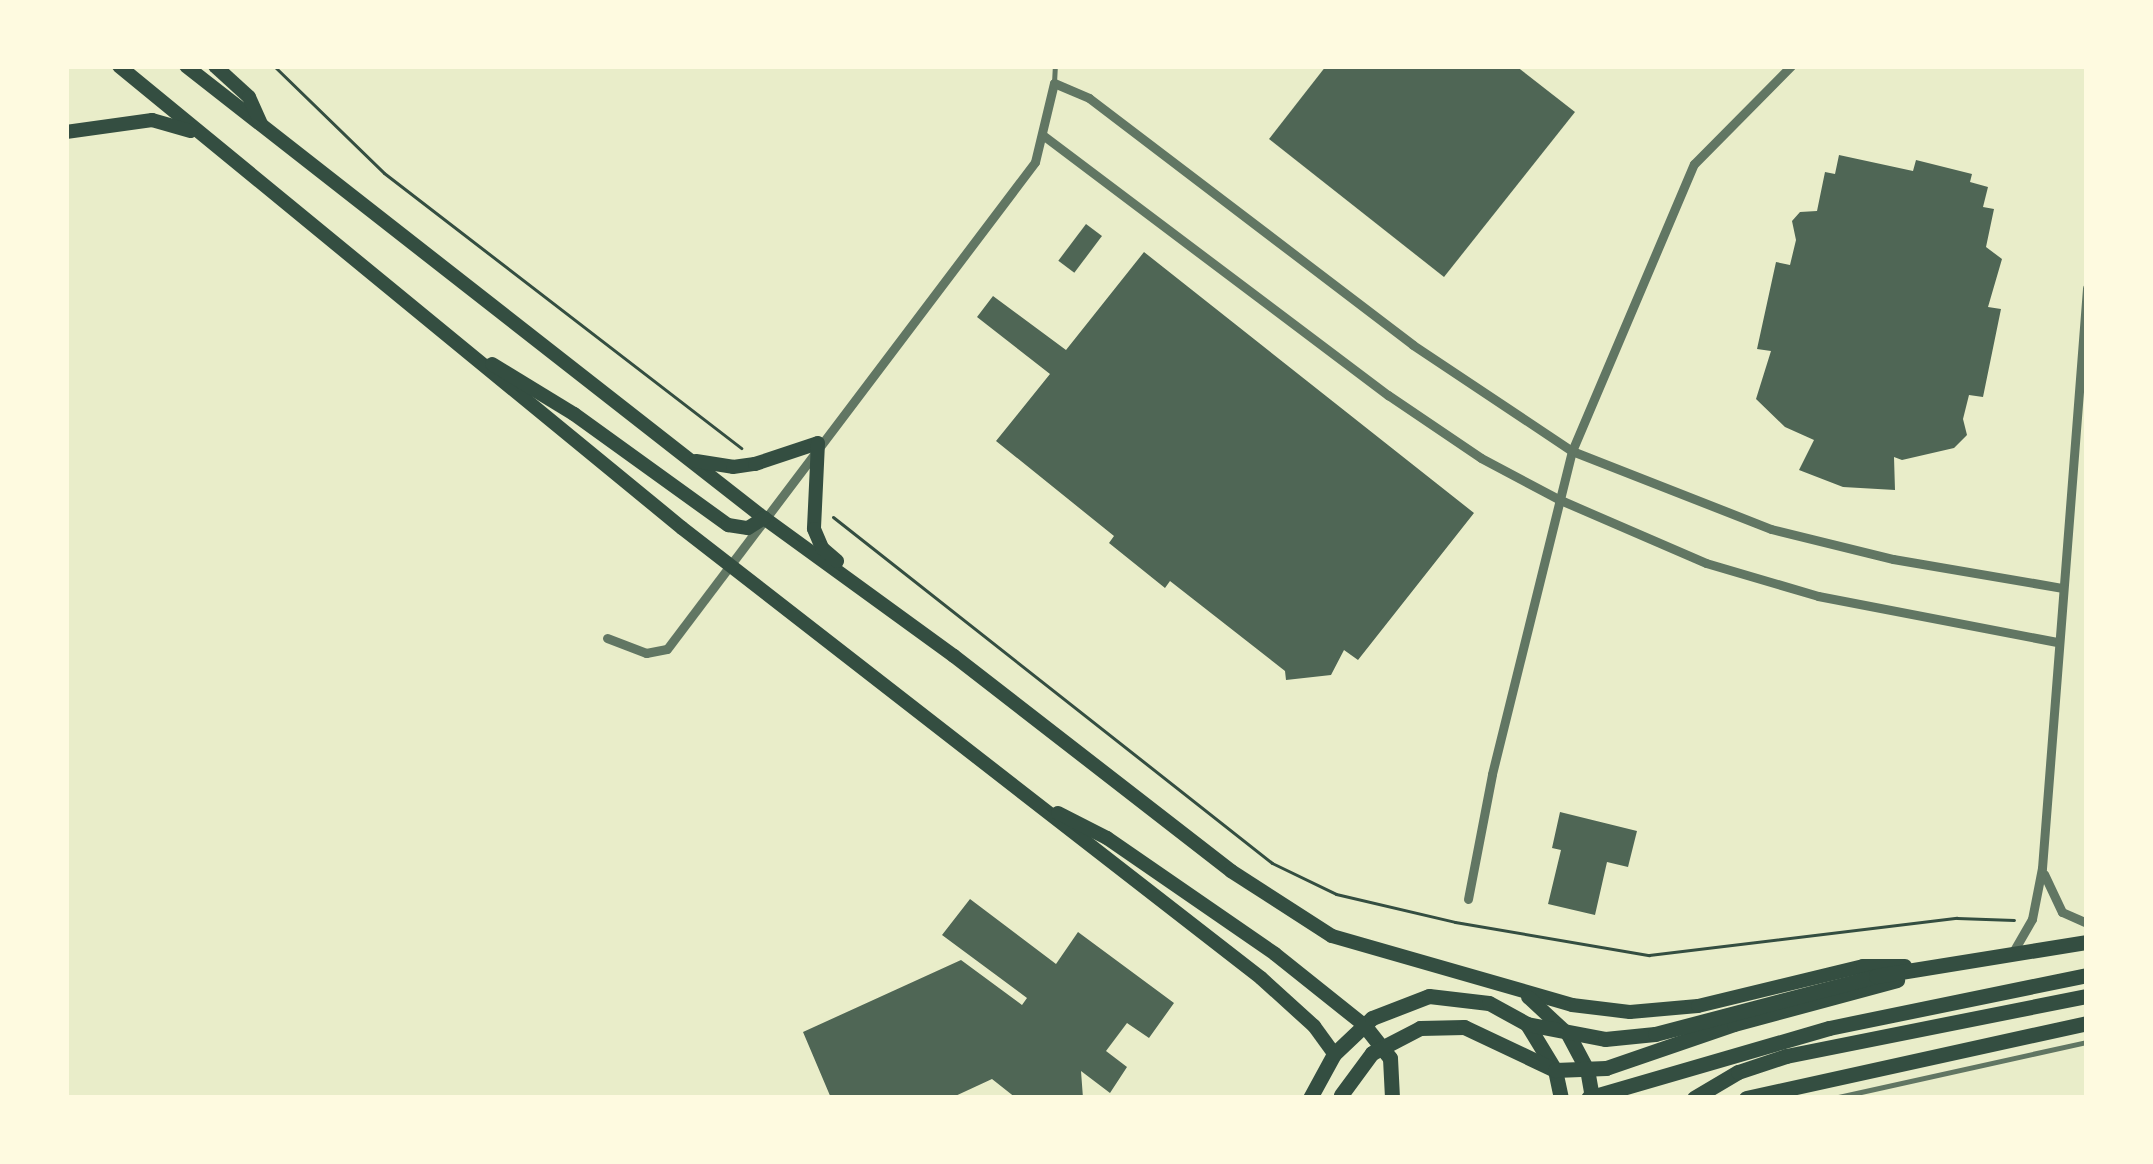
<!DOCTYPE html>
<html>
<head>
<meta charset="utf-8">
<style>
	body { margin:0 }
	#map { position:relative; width:2153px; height:1164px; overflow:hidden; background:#e9edc9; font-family:"DM Sans",sans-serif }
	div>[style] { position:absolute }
	.building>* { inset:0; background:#4f6655; transform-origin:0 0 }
	.path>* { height:3px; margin:-1.5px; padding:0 1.5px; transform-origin:1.5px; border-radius:1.5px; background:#344e41 }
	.service>* { height:4.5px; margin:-2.25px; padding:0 2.25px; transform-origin:2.25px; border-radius:2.25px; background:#617663 }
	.minor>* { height:9px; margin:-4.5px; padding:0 4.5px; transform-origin:4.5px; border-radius:4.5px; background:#617663 }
	.secondary>* { height:14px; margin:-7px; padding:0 7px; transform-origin:7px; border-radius:7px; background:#344e41 }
	.primary>* { height:15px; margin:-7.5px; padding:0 7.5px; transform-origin:7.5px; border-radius:7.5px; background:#344e41 }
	span { translate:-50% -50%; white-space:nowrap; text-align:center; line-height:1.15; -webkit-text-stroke:12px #fefae0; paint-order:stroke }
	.frame { position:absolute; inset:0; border:69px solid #fefae0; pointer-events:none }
</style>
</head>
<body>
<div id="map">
	<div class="building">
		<i style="clip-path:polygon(1326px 66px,1516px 66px,1575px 112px,1444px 277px,1269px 139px)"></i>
		<i style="clip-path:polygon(1839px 155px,1913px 171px,1916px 160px,1972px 174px,1970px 182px,1988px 187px,1983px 207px,1994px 209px,1986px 247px,2002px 259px,1988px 307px,2001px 309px,1983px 397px,1969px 395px,1963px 419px,1967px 435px,1954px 448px,1902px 460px,1894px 457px,1895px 490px,1843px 487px,1799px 470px,1814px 440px,1785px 427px,1756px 399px,1771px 351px,1757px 349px,1776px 262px,1790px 265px,1796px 240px,1792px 221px,1800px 212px,1817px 211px,1825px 172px,1835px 174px)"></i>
		<i style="left:1086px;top:224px;width:20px;height:46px;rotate:37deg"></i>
		<i style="clip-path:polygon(1144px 252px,1474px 513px,1358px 660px,1344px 650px,1331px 675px,1286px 680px,1285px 671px,1170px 581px,1165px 588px,1109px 543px,1114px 536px,996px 441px,1050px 374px,977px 317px,993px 296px,1066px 350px)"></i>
		<i style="clip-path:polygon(1560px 812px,1637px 831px,1628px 867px,1607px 862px,1595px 915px,1548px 904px,1561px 850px,1552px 848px)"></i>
		<i style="clip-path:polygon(970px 899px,1056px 964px,1078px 932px,1174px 1003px,1149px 1038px,1127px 1023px,1106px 1051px,1127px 1067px,1110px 1093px,1081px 1071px,1083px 1098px,1016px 1098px,992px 1079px,951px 1098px,831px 1098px,803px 1032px,961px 960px,1022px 1005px,1027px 998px,942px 935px)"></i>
	</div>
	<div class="path">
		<i style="left:274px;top:66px;width:153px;rotate:44.2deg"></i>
		<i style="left:384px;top:173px;width:451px;rotate:37.6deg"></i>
		<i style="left:833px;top:517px;width:559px;rotate:38.24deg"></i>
		<i style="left:1272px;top:863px;width:71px;rotate:25.8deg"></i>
		<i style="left:1336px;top:894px;width:122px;rotate:13.2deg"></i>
		<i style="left:1455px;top:922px;width:197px;rotate:9.7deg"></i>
		<i style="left:1649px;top:955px;width:310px;rotate:-6.9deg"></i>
		<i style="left:1957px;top:918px;width:57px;rotate:2deg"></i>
	</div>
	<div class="service">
		<i style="left:1054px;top:83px;width:17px;rotate:-87deg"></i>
		<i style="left:1834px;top:1098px;width:259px;rotate:-12.5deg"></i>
	</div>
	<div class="minor">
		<i style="left:1044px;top:136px;width:431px;rotate:37deg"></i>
		<i style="left:1388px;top:395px;width:112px;rotate:34.1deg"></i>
		<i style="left:1481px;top:458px;width:87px;rotate:28deg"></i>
		<i style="left:1558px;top:499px;width:161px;rotate:23.4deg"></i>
		<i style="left:1706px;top:563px;width:117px;rotate:16.4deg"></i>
		<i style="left:1818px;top:596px;width:242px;rotate:10.9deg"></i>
		<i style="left:607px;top:638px;width:42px;rotate:21deg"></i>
		<i style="left:646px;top:653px;width:21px;rotate:-11deg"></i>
		<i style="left:667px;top:649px;width:610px;rotate:-52.92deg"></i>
		<i style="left:1035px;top:162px;width:81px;rotate:-76.5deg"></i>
		<i style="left:1054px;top:83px;width:38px;rotate:23deg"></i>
		<i style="left:1089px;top:98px;width:407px;rotate:37.3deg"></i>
		<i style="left:1413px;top:345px;width:191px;rotate:33.7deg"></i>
		<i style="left:1572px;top:451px;width:214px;rotate:21.4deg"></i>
		<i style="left:1771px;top:529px;width:126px;rotate:13.8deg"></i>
		<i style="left:1893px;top:559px;width:171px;rotate:9.7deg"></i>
		<i style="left:2044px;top:874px;width:42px;rotate:64.7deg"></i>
		<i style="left:2062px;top:912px;width:27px;rotate:24deg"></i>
		<i style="left:1468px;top:899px;width:127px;rotate:-79.1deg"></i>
		<i style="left:1492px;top:774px;width:333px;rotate:-76.1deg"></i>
		<i style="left:1572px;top:451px;width:312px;rotate:-67deg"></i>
		<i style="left:1694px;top:164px;width:138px;rotate:-45.3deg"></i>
		<i style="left:2013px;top:952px;width:38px;rotate:-60deg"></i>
		<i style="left:2032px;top:919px;width:52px;rotate:-78.9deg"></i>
		<i style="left:2042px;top:868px;width:582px;rotate:-85.56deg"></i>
	</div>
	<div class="secondary">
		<i style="left:119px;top:66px;width:728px;rotate:39.37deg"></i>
		<i style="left:682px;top:528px;width:733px;rotate:37.85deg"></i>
		<i style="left:1261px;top:978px;width:72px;rotate:42.2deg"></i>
		<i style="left:1314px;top:1026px;width:34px;rotate:54deg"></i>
		<i style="left:186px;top:66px;width:734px;rotate:38.03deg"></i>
		<i style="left:764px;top:518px;width:235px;rotate:36deg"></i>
		<i style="left:954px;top:656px;width:351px;rotate:37.8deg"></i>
		<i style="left:1231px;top:871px;width:120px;rotate:32.8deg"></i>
		<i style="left:1332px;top:936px;width:250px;rotate:16deg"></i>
		<i style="left:1572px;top:1005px;width:58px;rotate:6.9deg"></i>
		<i style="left:1630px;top:1012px;width:68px;rotate:-5deg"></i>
		<i style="left:1698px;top:1006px;width:170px;rotate:-13.6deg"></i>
		<i style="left:1863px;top:966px;width:42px"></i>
		<i style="left:215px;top:66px;width:46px;rotate:42.4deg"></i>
		<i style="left:249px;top:97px;width:30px;rotate:66deg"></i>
		<i style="left:66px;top:132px;width:87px;rotate:-7.9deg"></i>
		<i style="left:152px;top:120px;width:40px;rotate:16deg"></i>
		<i style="left:492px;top:364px;width:96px;rotate:31.4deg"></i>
		<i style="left:574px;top:414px;width:190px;rotate:35.8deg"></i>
		<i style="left:728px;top:525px;width:20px;rotate:9deg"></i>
		<i style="left:748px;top:528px;width:19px;rotate:-32deg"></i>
		<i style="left:696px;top:461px;width:37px;rotate:9deg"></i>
		<i style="left:733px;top:467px;width:22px;rotate:-8deg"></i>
		<i style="left:755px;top:464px;width:66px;rotate:-18.4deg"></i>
		<i style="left:818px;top:443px;width:86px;rotate:92.7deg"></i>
		<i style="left:814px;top:529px;width:21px;rotate:67deg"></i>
		<i style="left:822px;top:548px;width:20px;rotate:41deg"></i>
		<i style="left:1058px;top:813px;width:55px;rotate:27deg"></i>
		<i style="left:1107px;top:838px;width:204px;rotate:34.6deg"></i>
		<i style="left:1275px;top:954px;width:114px;rotate:38.6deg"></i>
		<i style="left:1528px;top:997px;width:54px;rotate:42.8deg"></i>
	</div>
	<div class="primary">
		<i style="left:1527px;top:1024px;width:54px;rotate:58.7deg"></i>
		<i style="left:1555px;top:1070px;width:29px;rotate:78deg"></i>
		<i style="left:1364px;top:1025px;width:42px;rotate:51.8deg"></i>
		<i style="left:1390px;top:1058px;width:40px;rotate:87.1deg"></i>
		<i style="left:1568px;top:1034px;width:40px;rotate:62deg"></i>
		<i style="left:1587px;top:1069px;width:29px;rotate:80deg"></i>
		<i style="left:1341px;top:1095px;width:52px;rotate:-53.6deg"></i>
		<i style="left:1372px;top:1053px;width:54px;rotate:-27.5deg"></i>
		<i style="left:1420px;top:1028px;width:44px;rotate:-1.3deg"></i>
		<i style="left:1464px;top:1027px;width:101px;rotate:25.3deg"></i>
		<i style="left:1555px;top:1070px;width:51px;rotate:-2.2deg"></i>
		<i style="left:1606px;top:1068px;width:135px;rotate:-19deg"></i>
		<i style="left:1734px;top:1024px;width:169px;rotate:-15.1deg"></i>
		<i style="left:1310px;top:1098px;width:50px;rotate:-61.4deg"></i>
		<i style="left:1334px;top:1054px;width:52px;rotate:-43.5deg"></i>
		<i style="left:1372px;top:1018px;width:61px;rotate:-21.1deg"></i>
		<i style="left:1429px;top:996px;width:60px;rotate:6.7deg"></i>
		<i style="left:1489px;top:1003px;width:43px;rotate:28.9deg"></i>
		<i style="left:1527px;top:1024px;width:79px;rotate:10.9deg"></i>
		<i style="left:1605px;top:1039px;width:50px;rotate:-5.7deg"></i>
		<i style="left:1655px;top:1034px;width:228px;rotate:-14.7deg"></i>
		<i style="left:1876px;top:976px;width:214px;rotate:-9.2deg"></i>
		<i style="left:1588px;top:1098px;width:251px;rotate:-16.2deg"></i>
		<i style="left:1829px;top:1028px;width:263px;rotate:-11.6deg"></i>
		<i style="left:1694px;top:1098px;width:51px;rotate:-30.6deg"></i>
		<i style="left:1738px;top:1072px;width:51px;rotate:-18.4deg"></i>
		<i style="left:1786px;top:1056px;width:307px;rotate:-11.3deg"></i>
		<i style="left:1746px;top:1098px;width:349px;rotate:-12.4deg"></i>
	</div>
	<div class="frame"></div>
</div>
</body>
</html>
